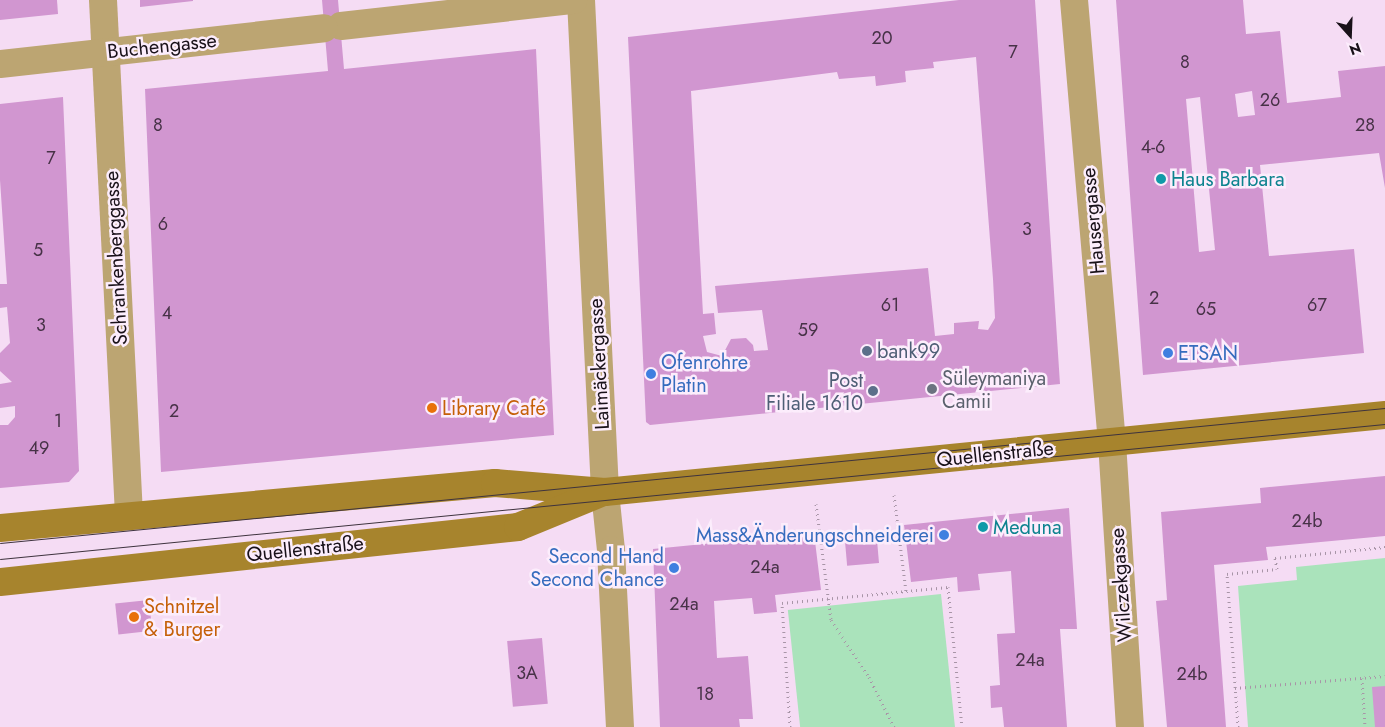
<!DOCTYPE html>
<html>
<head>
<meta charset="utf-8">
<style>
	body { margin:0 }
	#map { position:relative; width:1385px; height:727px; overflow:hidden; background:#f5dcf4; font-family:Jost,sans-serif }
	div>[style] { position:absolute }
	.green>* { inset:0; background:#aae3bb; transform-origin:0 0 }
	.building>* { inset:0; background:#d196d0; transform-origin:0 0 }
	.path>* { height:3px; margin-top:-1.5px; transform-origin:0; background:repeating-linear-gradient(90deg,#a895a7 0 1px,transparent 0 5px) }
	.street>* { height:28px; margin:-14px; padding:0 14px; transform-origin:14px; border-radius:14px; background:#bca572 }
	.secondary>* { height:28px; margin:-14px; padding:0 14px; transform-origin:14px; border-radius:14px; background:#a7842d }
	.tram>* { height:1px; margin:-0.5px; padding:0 0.5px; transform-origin:0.5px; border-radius:0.5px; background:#3e333e }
	.dots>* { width:14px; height:14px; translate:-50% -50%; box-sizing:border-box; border:2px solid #fcedfc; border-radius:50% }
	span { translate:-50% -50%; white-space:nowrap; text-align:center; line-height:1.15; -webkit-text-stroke:5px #fcedfc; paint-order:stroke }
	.number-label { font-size:18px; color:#473247 }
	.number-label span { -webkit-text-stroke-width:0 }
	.street-label { font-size:20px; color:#191119 }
	.culture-label { font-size:20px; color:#0d838f }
	.left { translate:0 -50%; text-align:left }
	.service-label { font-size:20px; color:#4e5e75 }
	.right { translate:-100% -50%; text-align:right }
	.shop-label { font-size:20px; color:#366cbe }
	.worship-label { font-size:20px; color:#5b616d }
	.food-label { font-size:20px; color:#c56008 }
	.north { position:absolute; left:1325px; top:10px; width:50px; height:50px; -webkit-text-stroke:4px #fcedfc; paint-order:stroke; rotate:160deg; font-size:14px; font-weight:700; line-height:20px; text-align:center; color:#191119 }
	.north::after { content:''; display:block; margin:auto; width:18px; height:22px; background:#191119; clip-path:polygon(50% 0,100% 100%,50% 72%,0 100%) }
</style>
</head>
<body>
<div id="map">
	<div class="green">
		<i style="clip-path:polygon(1385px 558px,1385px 727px,1248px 727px,1238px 586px,1297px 580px,1296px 567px)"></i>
		<i style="left:941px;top:594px;width:134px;height:154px;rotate:84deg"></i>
	</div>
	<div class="building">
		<i style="clip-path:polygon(0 0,57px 0,58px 14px,0 20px)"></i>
		<i style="clip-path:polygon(140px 0,193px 0,193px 1px,140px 7px)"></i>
		<i style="clip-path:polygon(322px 0,338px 0,344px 69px,536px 49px,554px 435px,161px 472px,145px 89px,328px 71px)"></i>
		<i style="clip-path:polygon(evenodd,959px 0,1035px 0,1060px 384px,650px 425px,646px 422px,628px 37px,959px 0,976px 57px,993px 279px,995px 318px,988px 330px,978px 329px,979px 321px,954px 323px,954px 334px,935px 336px,928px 268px,844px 275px,715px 286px,718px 313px,762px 310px,768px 350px,754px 351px,753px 345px,746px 338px,731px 339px,722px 356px,707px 352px,703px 336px,716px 334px,714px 313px,703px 314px,691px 91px,837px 72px,839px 79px,875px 76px,876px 86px,906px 82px,905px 71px,934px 68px,933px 62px,976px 57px)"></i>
		<i style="clip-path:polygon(evenodd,1116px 0,1243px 0,1246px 34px,1280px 31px,1287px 103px,1341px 97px,1338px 71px,1385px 66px,1385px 188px,1379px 153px,1260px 165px,1269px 256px,1354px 249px,1364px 353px,1143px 375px,1116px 0,1252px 91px,1255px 115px,1238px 117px,1235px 94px,1252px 91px,1116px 0,1200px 97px,1215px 250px,1199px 252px,1186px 99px,1200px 97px)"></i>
		<i style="clip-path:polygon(63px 97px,79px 471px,69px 482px,0 488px,0 425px,8px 425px,15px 417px,15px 406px,0 408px,0 384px,12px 382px,0 371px,0 353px,10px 343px,7px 307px,0 308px,0 284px,7px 284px,0 180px,0 104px)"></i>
		<i style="clip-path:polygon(1385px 476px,1385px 536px,1266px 547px,1268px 560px,1214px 565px,1226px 727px,1167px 727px,1156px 601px,1167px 600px,1161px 512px,1261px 503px,1260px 488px)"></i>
		<i style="clip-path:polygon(1069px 508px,1077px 629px,1060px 629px,1067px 727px,1004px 727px,1002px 707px,991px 708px,990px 686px,1000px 685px,997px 634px,1015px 633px,1011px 571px,978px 574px,980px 590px,958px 592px,957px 577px,911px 582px,904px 525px)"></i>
		<i style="clip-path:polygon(814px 533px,821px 590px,775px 595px,777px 612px,754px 614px,752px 598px,714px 601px,717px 658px,748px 656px,753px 719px,739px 719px,740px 727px,660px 727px,653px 549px)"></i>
		<i style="left:877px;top:540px;width:23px;height:32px;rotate:85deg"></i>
		<i style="left:149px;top:600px;width:31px;height:34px;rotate:84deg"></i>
		<i style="left:542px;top:638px;width:66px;height:35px;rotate:85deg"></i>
		<i style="clip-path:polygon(1385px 686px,1385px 727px,1375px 727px,1372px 687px)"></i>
	</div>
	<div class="path">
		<i style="left:894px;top:495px;width:97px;rotate:82.9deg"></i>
		<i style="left:816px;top:504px;width:117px;rotate:82.6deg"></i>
		<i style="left:831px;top:620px;width:69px;rotate:56.3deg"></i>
		<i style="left:869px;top:677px;width:56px;rotate:63.4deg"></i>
		<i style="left:1362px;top:678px;width:49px;rotate:86.5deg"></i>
		<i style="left:1235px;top:688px;width:150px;rotate:-4.6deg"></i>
		<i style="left:790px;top:727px;width:124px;rotate:-93.7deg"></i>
		<i style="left:782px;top:603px;width:167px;rotate:-5.5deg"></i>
		<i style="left:948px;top:587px;width:141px;rotate:84.3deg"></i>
		<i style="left:1238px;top:727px;width:153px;rotate:-94.1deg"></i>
		<i style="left:1227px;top:574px;width:50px;rotate:-5.7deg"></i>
		<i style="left:1277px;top:569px;width:11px;rotate:-100deg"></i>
		<i style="left:1275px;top:558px;width:111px;rotate:-5.7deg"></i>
	</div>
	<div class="street">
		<i style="left:103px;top:0;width:516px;rotate:87.11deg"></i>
		<i style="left:581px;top:0;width:493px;rotate:87.2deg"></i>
		<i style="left:605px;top:492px;width:58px;rotate:84.1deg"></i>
		<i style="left:611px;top:550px;width:177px;rotate:87.1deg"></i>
		<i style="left:1074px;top:0;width:444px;rotate:85.1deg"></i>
		<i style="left:1112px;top:442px;width:286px;rotate:86.4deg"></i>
		<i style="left:341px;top:26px;width:234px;rotate:-6.4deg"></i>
		<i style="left:0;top:64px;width:326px;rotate:-6.3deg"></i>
	</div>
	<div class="secondary">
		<i style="left:0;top:528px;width:497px;rotate:-5.2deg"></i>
		<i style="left:495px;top:483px;width:110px;rotate:4.7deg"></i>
		<i style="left:605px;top:492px;width:784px;rotate:-5.64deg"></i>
		<i style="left:0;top:582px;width:521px;rotate:-6.06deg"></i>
		<i style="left:518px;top:527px;width:90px;rotate:-22.3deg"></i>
	</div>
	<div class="tram">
		<i style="left:0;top:543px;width:1392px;rotate:-5.57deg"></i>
		<i style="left:0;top:559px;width:1392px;rotate:-5.57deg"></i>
	</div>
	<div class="dots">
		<i style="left:1161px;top:179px;background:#0f9aa8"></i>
		<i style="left:867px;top:351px;background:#5c6f8a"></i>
		<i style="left:1168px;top:353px;background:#3f7fe0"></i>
		<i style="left:651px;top:374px;background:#3f7fe0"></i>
		<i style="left:932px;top:389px;background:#6b7280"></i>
		<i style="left:873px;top:391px;background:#5c6f8a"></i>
		<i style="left:432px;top:408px;background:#e8710a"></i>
		<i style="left:983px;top:527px;background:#0f9aa8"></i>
		<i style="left:944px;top:535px;background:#3f7fe0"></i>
		<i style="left:674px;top:568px;background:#3f7fe0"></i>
		<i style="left:134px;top:617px;background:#e8710a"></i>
	</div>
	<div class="number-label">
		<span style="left:882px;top:38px">20</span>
		<span style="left:1013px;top:52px">7</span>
		<span style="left:1185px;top:62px">8</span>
		<span style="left:1270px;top:100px">26</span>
		<span style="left:158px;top:125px">8</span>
		<span style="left:1365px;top:125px">28</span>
		<span style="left:1153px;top:147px">4-6</span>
		<span style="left:51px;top:158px">7</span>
		<span style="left:163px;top:224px">6</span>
		<span style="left:1027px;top:229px">3</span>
		<span style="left:38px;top:250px">5</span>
		<span style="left:1154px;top:298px">2</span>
		<span style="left:890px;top:305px">61</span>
		<span style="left:1317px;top:305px">67</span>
		<span style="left:1206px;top:309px">65</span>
		<span style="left:167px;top:313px">4</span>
		<span style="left:41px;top:325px">3</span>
		<span style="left:808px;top:330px">59</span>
		<span style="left:174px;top:411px">2</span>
		<span style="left:58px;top:421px">1</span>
		<span style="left:39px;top:448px">49</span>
		<span style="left:1307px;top:521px">24b</span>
		<span style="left:765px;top:567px">24a</span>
		<span style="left:684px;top:604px">24a</span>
		<span style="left:1030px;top:660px">24a</span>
		<span style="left:527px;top:673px">3A</span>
		<span style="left:1192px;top:674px">24b</span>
		<span style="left:705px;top:694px">18</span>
	</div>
	<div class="street-label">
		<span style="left:162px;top:46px;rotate:-6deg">Buchengasse</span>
		<span style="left:1093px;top:221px;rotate:-95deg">Hausergasse</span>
		<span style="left:116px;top:258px;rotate:-93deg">Schrankenberggasse</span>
		<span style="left:599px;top:364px;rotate:-93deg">Laimäckergasse</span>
		<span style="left:995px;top:454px;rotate:-6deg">Quellenstraße</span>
		<span style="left:305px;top:549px;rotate:-6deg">Quellenstraße</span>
		<span style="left:1121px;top:585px;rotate:-94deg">Wilczekgasse</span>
	</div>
	<div class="culture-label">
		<span class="left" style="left:1171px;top:179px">Haus Barbara</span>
		<span class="left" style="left:993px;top:527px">Meduna</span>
	</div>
	<div class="service-label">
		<span class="left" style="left:877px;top:351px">bank99</span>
		<span class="right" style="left:863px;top:392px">Post<br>Filiale 1610</span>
	</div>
	<div class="shop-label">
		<span class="left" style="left:1178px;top:353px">ETSAN</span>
		<span class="left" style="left:661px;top:374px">Ofenrohre<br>Platin</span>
		<span class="right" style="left:934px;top:535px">Mass&amp;Änderungschneiderei</span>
		<span class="right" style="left:664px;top:568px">Second Hand<br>Second Chance</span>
	</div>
	<div class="worship-label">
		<span class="left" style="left:942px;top:390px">Süleymaniya<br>Camii</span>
	</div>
	<div class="food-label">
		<span class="left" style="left:442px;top:408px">Library Café</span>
		<span class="left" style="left:144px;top:618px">Schnitzel<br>&amp; Burger</span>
	</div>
	<div class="north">N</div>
</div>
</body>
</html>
